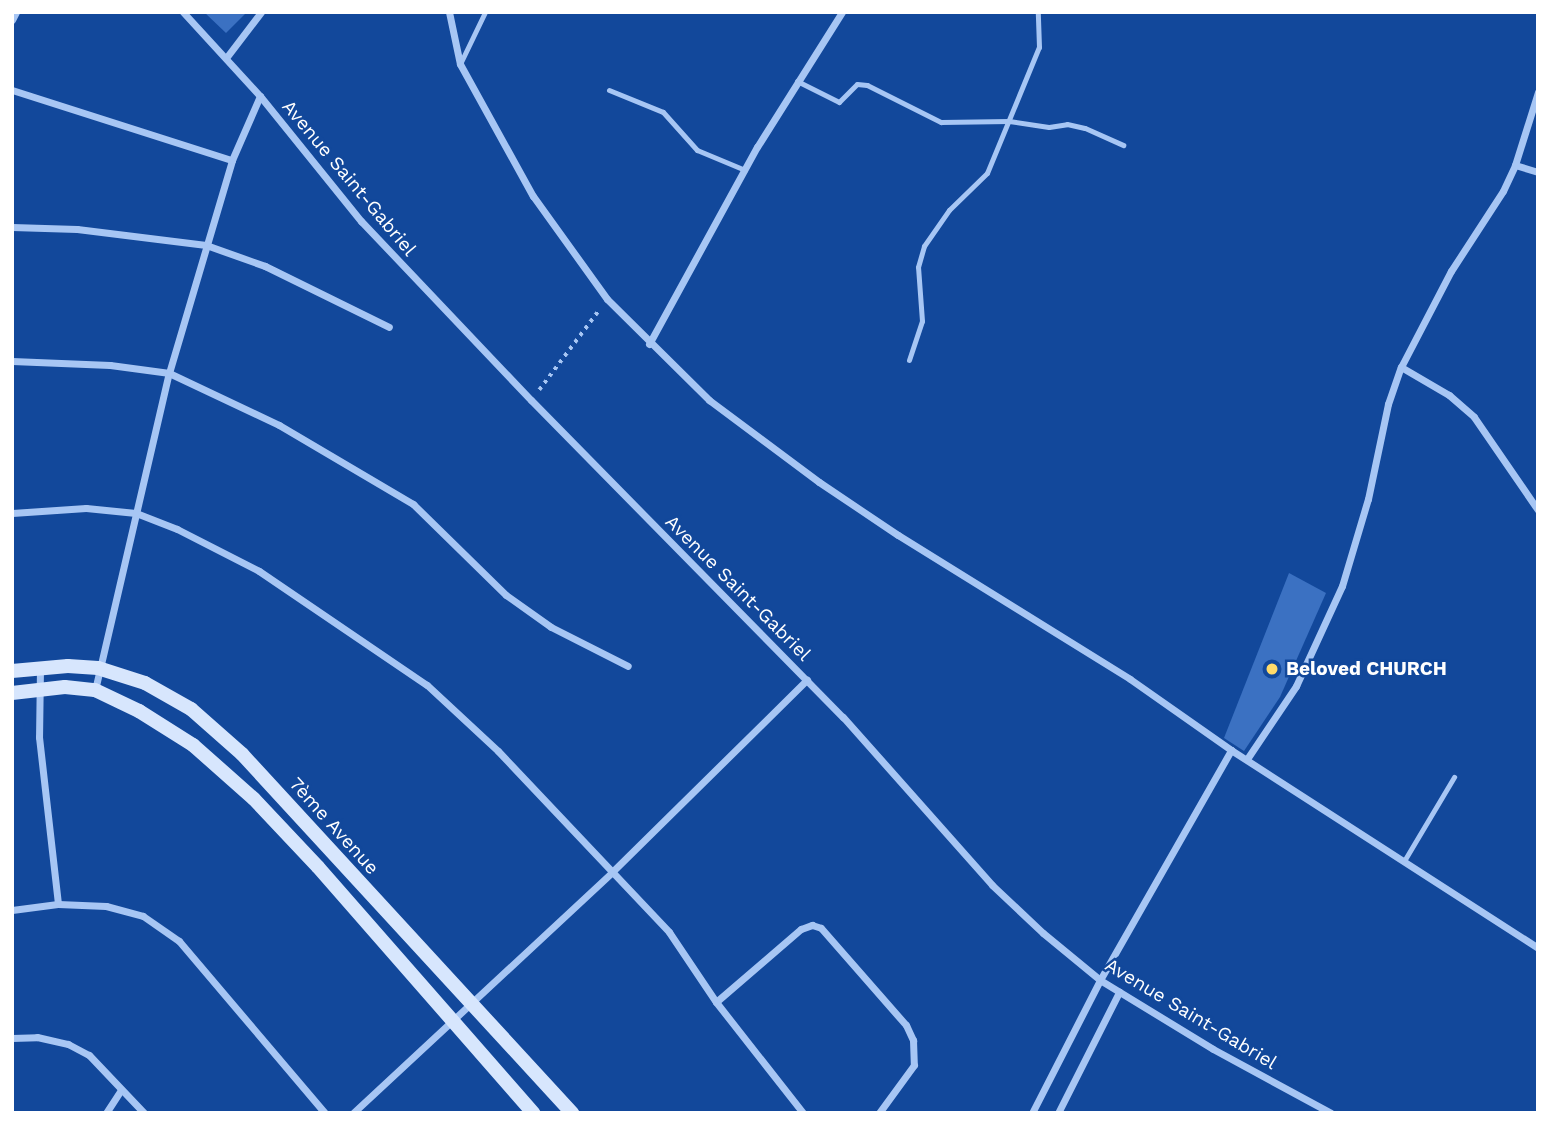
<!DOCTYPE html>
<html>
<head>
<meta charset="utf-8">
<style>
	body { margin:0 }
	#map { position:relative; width:1550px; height:1125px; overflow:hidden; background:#12489b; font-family:"Work Sans",sans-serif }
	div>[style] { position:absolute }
	.building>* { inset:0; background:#3b71c2 }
	.path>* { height:3.5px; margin-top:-1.75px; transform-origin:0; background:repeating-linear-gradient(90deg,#a7c6f4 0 3.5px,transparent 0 8.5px) }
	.lane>* { height:5px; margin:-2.5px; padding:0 2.5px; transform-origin:2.5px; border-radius:2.5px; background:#a7c6f4 }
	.street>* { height:7px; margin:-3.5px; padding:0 3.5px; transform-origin:3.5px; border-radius:3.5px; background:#a7c6f4 }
	.secondary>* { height:14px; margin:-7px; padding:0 7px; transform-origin:7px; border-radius:7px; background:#d7e6fd }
	.dots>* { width:19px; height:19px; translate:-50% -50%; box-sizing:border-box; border:4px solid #12489b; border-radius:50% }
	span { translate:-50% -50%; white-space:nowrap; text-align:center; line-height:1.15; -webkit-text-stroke:5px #12489b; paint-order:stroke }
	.street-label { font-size:19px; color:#fff }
	.poi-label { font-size:19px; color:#fff; font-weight:700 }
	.left { translate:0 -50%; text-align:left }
	.frame { position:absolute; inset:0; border:14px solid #fff; pointer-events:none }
</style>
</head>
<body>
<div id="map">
	<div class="building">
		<i style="clip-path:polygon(204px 12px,247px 12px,226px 33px)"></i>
		<i style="clip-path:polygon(1289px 573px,1326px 593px,1280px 697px,1244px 751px,1224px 738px)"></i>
	</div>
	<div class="path">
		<i style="left:539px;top:390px;width:100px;rotate:-53.1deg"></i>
	</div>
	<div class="lane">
		<i style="left:460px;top:64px;width:58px;rotate:-64.3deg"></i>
		<i style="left:797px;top:81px;width:47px;rotate:26.6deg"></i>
		<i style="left:839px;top:102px;width:25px;rotate:-45deg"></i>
		<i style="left:857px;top:84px;width:10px;rotate:6deg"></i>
		<i style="left:867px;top:85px;width:83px;rotate:26.6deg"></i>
		<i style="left:941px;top:122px;width:68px;rotate:-0.8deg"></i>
		<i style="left:1009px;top:121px;width:40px;rotate:8.5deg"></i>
		<i style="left:1049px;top:127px;width:18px;rotate:-9deg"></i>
		<i style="left:1067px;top:124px;width:18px;rotate:13deg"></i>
		<i style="left:1085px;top:128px;width:42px;rotate:24.1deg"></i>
		<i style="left:609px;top:90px;width:58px;rotate:22.2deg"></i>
		<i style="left:663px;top:112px;width:51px;rotate:48.2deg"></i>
		<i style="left:697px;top:150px;width:52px;rotate:22.6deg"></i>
		<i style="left:909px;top:360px;width:41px;rotate:-71.6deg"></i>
		<i style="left:922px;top:321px;width:54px;rotate:-94.2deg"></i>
		<i style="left:918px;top:267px;width:22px;rotate:-74deg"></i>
		<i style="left:924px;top:246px;width:44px;rotate:-55.2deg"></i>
		<i style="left:949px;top:210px;width:53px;rotate:-44.2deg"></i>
		<i style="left:987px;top:173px;width:136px;rotate:-67.6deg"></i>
		<i style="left:1039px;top:47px;width:35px;rotate:-92deg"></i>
		<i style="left:1404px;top:861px;width:98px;rotate:-59.2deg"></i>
	</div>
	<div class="street">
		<i style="left:183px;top:12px;width:114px;rotate:47.5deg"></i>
		<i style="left:260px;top:96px;width:161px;rotate:51.1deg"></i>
		<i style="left:361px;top:221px;width:247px;rotate:46.5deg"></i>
		<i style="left:531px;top:400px;width:445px;rotate:45.5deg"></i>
		<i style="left:843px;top:717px;width:225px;rotate:48.4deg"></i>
		<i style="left:992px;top:885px;width:70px;rotate:43.3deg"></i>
		<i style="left:1043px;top:933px;width:74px;rotate:39.5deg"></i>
		<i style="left:1100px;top:980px;width:132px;rotate:31.4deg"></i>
		<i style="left:1213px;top:1049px;width:134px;rotate:28.5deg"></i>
		<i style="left:449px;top:12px;width:53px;rotate:78.1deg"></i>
		<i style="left:460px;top:64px;width:151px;rotate:61.1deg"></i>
		<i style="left:533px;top:196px;width:127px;rotate:54.3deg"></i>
		<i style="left:607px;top:299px;width:144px;rotate:44.7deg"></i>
		<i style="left:709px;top:400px;width:137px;rotate:36.7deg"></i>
		<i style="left:819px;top:482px;width:95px;rotate:33.9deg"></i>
		<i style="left:898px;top:535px;width:273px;rotate:31.8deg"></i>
		<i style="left:1130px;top:679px;width:123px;rotate:35.1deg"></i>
		<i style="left:1231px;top:750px;width:365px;rotate:32.8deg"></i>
		<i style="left:12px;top:20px;width:9px;rotate:-63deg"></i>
		<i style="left:226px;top:58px;width:58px;rotate:-52.7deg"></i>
		<i style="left:12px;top:90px;width:231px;rotate:17.7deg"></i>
		<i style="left:1515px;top:165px;width:24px;rotate:17deg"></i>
		<i style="left:12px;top:227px;width:65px;rotate:1.8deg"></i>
		<i style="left:77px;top:229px;width:130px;rotate:7.1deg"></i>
		<i style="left:206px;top:245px;width:63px;rotate:19.6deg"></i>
		<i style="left:265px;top:266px;width:138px;rotate:26.2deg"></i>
		<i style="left:649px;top:344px;width:225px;rotate:-61.3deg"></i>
		<i style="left:757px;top:147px;width:160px;rotate:-57.8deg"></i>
		<i style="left:12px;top:361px;width:98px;rotate:2.3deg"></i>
		<i style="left:110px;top:365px;width:60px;rotate:7.7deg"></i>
		<i style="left:169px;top:373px;width:122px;rotate:25.3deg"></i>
		<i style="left:279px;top:425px;width:156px;rotate:30.5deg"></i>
		<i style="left:413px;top:504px;width:130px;rotate:44.4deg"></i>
		<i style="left:506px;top:595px;width:55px;rotate:35.4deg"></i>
		<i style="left:551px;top:627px;width:86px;rotate:26.9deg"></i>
		<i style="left:1401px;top:367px;width:56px;rotate:30.3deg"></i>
		<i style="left:1449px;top:395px;width:33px;rotate:41deg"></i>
		<i style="left:1474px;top:417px;width:113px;rotate:55.5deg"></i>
		<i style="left:12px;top:513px;width:74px;rotate:-3.9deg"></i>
		<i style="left:86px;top:508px;width:50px;rotate:5.7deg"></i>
		<i style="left:136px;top:513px;width:44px;rotate:21.3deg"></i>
		<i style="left:177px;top:529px;width:92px;rotate:27.1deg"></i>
		<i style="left:259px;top:571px;width:203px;rotate:34.2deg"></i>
		<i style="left:427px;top:685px;width:97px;rotate:42.9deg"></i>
		<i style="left:498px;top:751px;width:249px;rotate:46.6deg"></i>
		<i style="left:669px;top:932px;width:84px;rotate:56.1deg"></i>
		<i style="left:716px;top:1002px;width:141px;rotate:51.9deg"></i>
		<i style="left:40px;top:668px;width:69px;rotate:90.8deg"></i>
		<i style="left:39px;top:737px;width:168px;rotate:83.5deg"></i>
		<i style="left:95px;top:690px;width:326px;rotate:-76.9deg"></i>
		<i style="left:169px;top:373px;width:222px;rotate:-73.5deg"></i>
		<i style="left:232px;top:160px;width:70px;rotate:-66.4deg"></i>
		<i style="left:1247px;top:759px;width:88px;rotate:-56.1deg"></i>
		<i style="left:1296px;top:686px;width:110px;rotate:-65.3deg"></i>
		<i style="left:1342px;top:586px;width:91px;rotate:-73.4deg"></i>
		<i style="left:1368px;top:499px;width:97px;rotate:-78.1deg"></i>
		<i style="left:1388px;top:404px;width:39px;rotate:-71deg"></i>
		<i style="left:1401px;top:367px;width:108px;rotate:-62.5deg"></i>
		<i style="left:1451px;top:271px;width:95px;rotate:-57deg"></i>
		<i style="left:1503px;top:191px;width:29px;rotate:-65deg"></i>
		<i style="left:1515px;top:165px;width:77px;rotate:-72.5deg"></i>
		<i style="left:12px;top:910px;width:46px;rotate:-7.4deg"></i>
		<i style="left:58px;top:904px;width:48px;rotate:2.4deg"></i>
		<i style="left:106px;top:906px;width:38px;rotate:15deg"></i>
		<i style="left:143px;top:916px;width:44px;rotate:34.8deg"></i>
		<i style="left:179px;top:941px;width:226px;rotate:49.7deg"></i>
		<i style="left:716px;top:1002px;width:112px;rotate:-40.7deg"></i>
		<i style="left:801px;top:929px;width:12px;rotate:-20deg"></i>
		<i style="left:812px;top:925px;width:9px;rotate:18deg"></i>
		<i style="left:821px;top:928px;width:129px;rotate:48.8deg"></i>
		<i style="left:906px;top:1025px;width:17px;rotate:65deg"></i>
		<i style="left:913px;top:1040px;width:25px;rotate:88deg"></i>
		<i style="left:914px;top:1065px;width:59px;rotate:126.1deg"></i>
		<i style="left:12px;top:1038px;width:25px;rotate:-2deg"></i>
		<i style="left:37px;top:1037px;width:32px;rotate:13deg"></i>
		<i style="left:68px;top:1044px;width:24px;rotate:28deg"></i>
		<i style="left:89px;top:1055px;width:80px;rotate:46.5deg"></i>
		<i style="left:106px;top:1113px;width:27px;rotate:-57deg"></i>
		<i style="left:353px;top:1113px;width:354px;rotate:-42.9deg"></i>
		<i style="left:612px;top:872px;width:274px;rotate:-44.6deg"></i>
		<i style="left:1032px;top:1113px;width:149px;rotate:-62.9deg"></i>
		<i style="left:1100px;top:980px;width:265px;rotate:-60.3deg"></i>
		<i style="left:1058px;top:1113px;width:136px;rotate:-63.2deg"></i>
	</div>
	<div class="secondary">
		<i style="left:12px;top:671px;width:56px;rotate:-5.1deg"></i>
		<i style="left:68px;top:666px;width:30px;rotate:4deg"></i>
		<i style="left:98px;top:668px;width:49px;rotate:17.7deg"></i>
		<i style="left:145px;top:683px;width:53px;rotate:29.5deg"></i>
		<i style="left:191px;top:709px;width:68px;rotate:41.4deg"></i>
		<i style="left:242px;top:754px;width:488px;rotate:47.4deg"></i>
		<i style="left:12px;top:693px;width:53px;rotate:-6.5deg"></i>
		<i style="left:65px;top:687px;width:30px;rotate:6deg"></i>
		<i style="left:95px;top:690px;width:49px;rotate:25.5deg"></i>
		<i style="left:139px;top:711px;width:64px;rotate:32.2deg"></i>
		<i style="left:193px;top:745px;width:81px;rotate:41.5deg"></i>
		<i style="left:254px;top:799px;width:93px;rotate:46.7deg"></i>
		<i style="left:318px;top:867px;width:327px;rotate:48.8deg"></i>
	</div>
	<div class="dots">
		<i style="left:1272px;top:669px;background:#ffdb6a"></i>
	</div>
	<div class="street-label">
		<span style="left:349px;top:178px;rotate:50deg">Avenue Saint-Gabriel</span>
		<span style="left:738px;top:588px;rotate:45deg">Avenue Saint-Gabriel</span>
		<span style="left:334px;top:826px;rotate:48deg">7ème Avenue</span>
		<span style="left:1191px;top:1014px;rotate:31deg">Avenue Saint-Gabriel</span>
	</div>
	<div class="poi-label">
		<span class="left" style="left:1286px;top:669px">Beloved CHURCH</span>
	</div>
	<div class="frame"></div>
</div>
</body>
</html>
